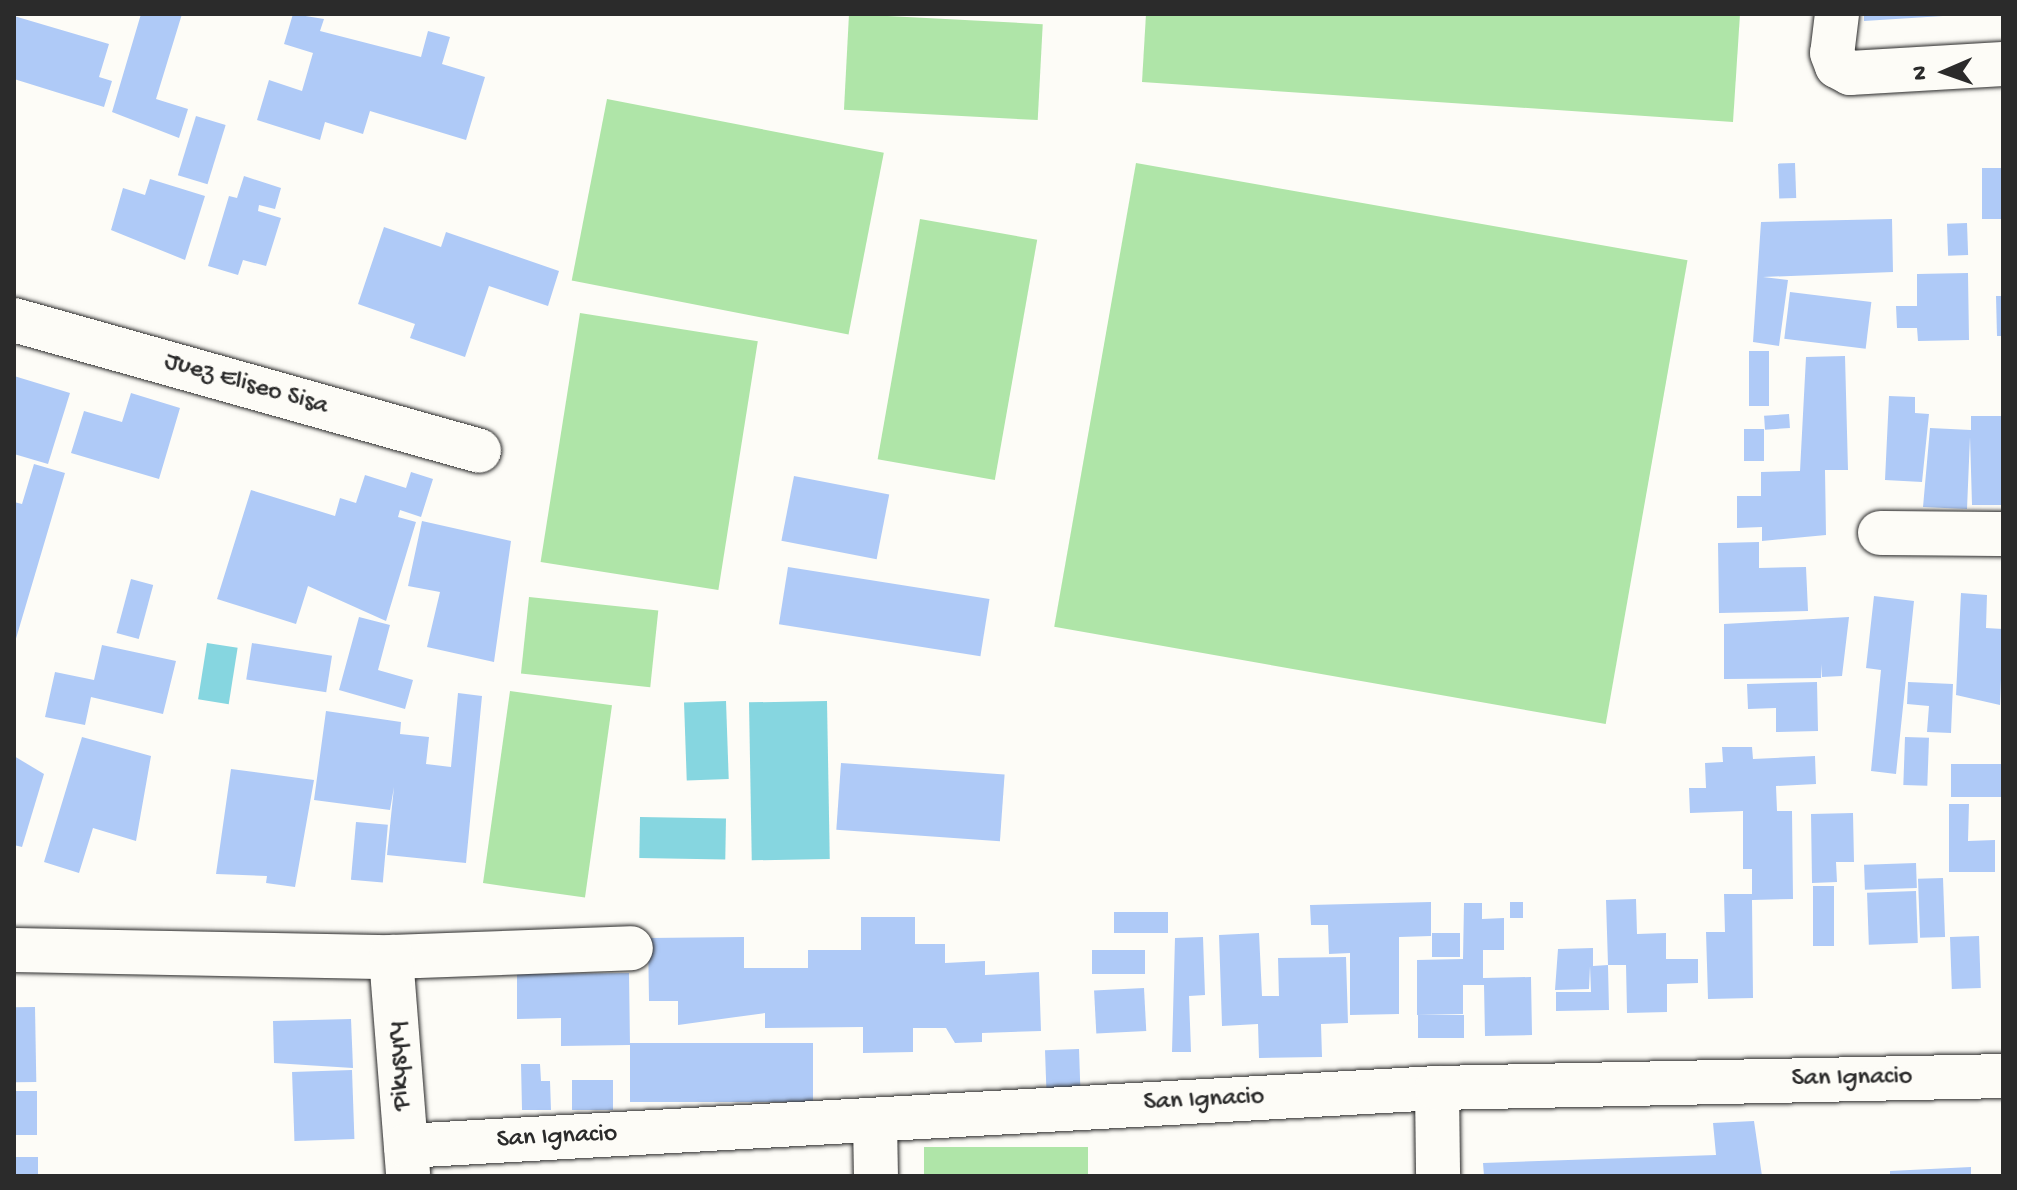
<!DOCTYPE html>
<html>
<head>
<meta charset="utf-8">
<style>
	body { margin:0 }
	#map { position:relative; width:2017px; height:1190px; overflow:hidden; background:#fdfcf7; font-family:"Gochi Hand",sans-serif }
	div>[style] { position:absolute }
	.green>* { inset:0; background:#afe5a8; transform-origin:0 0 }
	.water>* { inset:0; background:#86d6e0; transform-origin:0 0 }
	.building>* { inset:0; background:#afcaf7; transform-origin:0 0 }
	.roads { filter:drop-shadow(0 0 2px #2b2b2b) drop-shadow(0 0 2px #2b2b2b) }
	.street>* { height:44px; margin:-22px; padding:0 22px; transform-origin:22px; border-radius:22px; background:#fdfcf7 }
	span { translate:-50% -50%; white-space:nowrap; text-align:center; line-height:1.15; -webkit-text-stroke:6px #fdfcf7; paint-order:stroke }
	.street-label { font-size:26px; color:#2b2b2b }
	.frame { position:absolute; inset:0; border:16px solid #2b2b2b; pointer-events:none }
	.north { position:absolute; left:1905px; top:32px; width:80px; height:80px; -webkit-text-stroke:6px #fdfcf7; paint-order:stroke; rotate:268deg; font-size:22px; font-weight:700; line-height:32px; text-align:center; color:#2b2b2b }
	.north::after { content:''; display:block; margin:auto; width:28px; height:36px; background:#2b2b2b; clip-path:polygon(50% 0,100% 100%,50% 72%,0 100%) }
</style>
</head>
<body>
<div id="map">
	<div class="green">
		<i style="left:849px;top:14px;width:194px;height:96px;rotate:3deg"></i>
		<i style="clip-path:polygon(1146px 14px,1740px 14px,1733px 122px,1142px 82px)"></i>
		<i style="left:607px;top:99px;width:282px;height:185px;rotate:11deg"></i>
		<i style="left:1136px;top:163px;width:560px;height:471px;rotate:10deg"></i>
		<i style="left:920px;top:219px;width:119px;height:244px;rotate:10deg"></i>
		<i style="left:580px;top:313px;width:180px;height:252px;rotate:9deg"></i>
		<i style="left:529px;top:597px;width:130px;height:77px;rotate:6deg"></i>
		<i style="left:510px;top:691px;width:103px;height:194px;rotate:8deg"></i>
		<i style="left:1088px;top:1147px;width:29px;height:164px;rotate:90deg"></i>
	</div>
	<div class="water">
		<i style="left:207px;top:643px;width:31px;height:57px;rotate:9deg"></i>
		<i style="left:726px;top:701px;width:78px;height:42px;rotate:88deg"></i>
		<i style="left:827px;top:701px;width:158px;height:78px;rotate:89deg"></i>
		<i style="left:640px;top:817px;width:86px;height:41px;rotate:1deg"></i>
	</div>
	<div class="building">
		<i style="clip-path:polygon(141px 14px,182px 14px,156px 99px,188px 109px,179px 138px,112px 112px)"></i>
		<i style="clip-path:polygon(293px 14px,324px 19px,320px 31px,421px 57px,428px 31px,450px 37px,442px 64px,485px 77px,466px 140px,370px 111px,363px 134px,325px 122px,320px 140px,257px 120px,269px 80px,302px 91px,313px 53px,284px 44px)"></i>
		<i style="clip-path:polygon(1864px 14px,1943px 14px,1943px 16px,1864px 21px)"></i>
		<i style="clip-path:polygon(14px 16px,109px 44px,99px 77px,112px 81px,104px 107px,14px 79px)"></i>
		<i style="left:196px;top:116px;width:31px;height:62px;rotate:17deg"></i>
		<i style="left:1795px;top:163px;width:35px;height:17px;rotate:88deg"></i>
		<i style="left:1982px;top:168px;width:21px;height:51px"></i>
		<i style="clip-path:polygon(244px 176px,281px 188px,275px 209px,259px 205px,258px 211px,281px 218px,266px 266px,243px 260px,238px 275px,208px 266px,229px 196px,237px 198px)"></i>
		<i style="clip-path:polygon(150px 179px,205px 196px,185px 260px,111px 230px,123px 188px,145px 195px)"></i>
		<i style="clip-path:polygon(1892px 219px,1893px 272px,1763px 277px,1788px 280px,1779px 346px,1753px 342px,1761px 222px)"></i>
		<i style="left:1967px;top:223px;width:32px;height:20px;rotate:88deg"></i>
		<i style="clip-path:polygon(384px 227px,441px 247px,446px 232px,559px 271px,548px 306px,489px 286px,465px 357px,410px 338px,415px 324px,358px 304px)"></i>
		<i style="clip-path:polygon(1968px 273px,1969px 340px,1918px 341px,1917px 328px,1897px 328px,1896px 306px,1917px 306px,1917px 274px)"></i>
		<i style="left:1790px;top:292px;width:82px;height:47px;rotate:7deg"></i>
		<i style="clip-path:polygon(1996px 296px,2003px 296px,2003px 336px,1997px 336px)"></i>
		<i style="left:1749px;top:351px;width:20px;height:55px"></i>
		<i style="clip-path:polygon(1845px 356px,1848px 470px,1825px 470px,1826px 535px,1762px 541px,1762px 527px,1737px 528px,1737px 496px,1761px 496px,1761px 472px,1800px 471px,1806px 357px)"></i>
		<i style="clip-path:polygon(14px 376px,70px 393px,48px 464px,14px 454px)"></i>
		<i style="clip-path:polygon(131px 393px,180px 408px,159px 479px,71px 453px,84px 411px,122px 422px)"></i>
		<i style="clip-path:polygon(1889px 396px,1915px 397px,1915px 413px,1929px 414px,1922px 482px,1885px 480px)"></i>
		<i style="left:1789px;top:414px;width:14px;height:25px;rotate:86deg"></i>
		<i style="clip-path:polygon(1971px 416px,2003px 416px,2003px 505px,1972px 505px,1970px 437px,1967px 509px,1923px 507px,1930px 428px,1971px 430px)"></i>
		<i style="left:1744px;top:429px;width:20px;height:32px"></i>
		<i style="clip-path:polygon(34px 464px,65px 473px,15px 642px,14px 502px,22px 504px)"></i>
		<i style="clip-path:polygon(411px 472px,433px 479px,421px 517px,400px 510px,398px 517px,416px 522px,386px 621px,308px 586px,296px 624px,217px 599px,251px 490px,335px 516px,340px 498px,356px 503px,365px 475px,406px 488px)"></i>
		<i style="left:794px;top:476px;width:97px;height:66px;rotate:11deg"></i>
		<i style="clip-path:polygon(422px 521px,511px 541px,494px 662px,427px 647px,440px 592px,408px 586px)"></i>
		<i style="clip-path:polygon(1759px 542px,1759px 568px,1806px 567px,1808px 611px,1719px 613px,1718px 543px)"></i>
		<i style="left:788px;top:567px;width:204px;height:58px;rotate:9deg"></i>
		<i style="left:131px;top:579px;width:23px;height:56px;rotate:15deg"></i>
		<i style="clip-path:polygon(1961px 593px,1987px 595px,1986px 628px,2003px 629px,2000px 705px,1956px 695px)"></i>
		<i style="clip-path:polygon(1874px 596px,1914px 601px,1896px 774px,1871px 771px,1881px 670px,1866px 668px)"></i>
		<i style="clip-path:polygon(359px 617px,390px 625px,378px 670px,413px 680px,405px 709px,339px 690px)"></i>
		<i style="clip-path:polygon(1849px 617px,1842px 676px,1822px 677px,1822px 664px,1821px 678px,1724px 679px,1724px 624px)"></i>
		<i style="left:252px;top:643px;width:81px;height:37px;rotate:9deg"></i>
		<i style="clip-path:polygon(102px 645px,176px 661px,163px 714px,91px 697px,85px 725px,45px 717px,55px 672px,94px 680px)"></i>
		<i style="clip-path:polygon(1817px 682px,1818px 731px,1776px 732px,1776px 708px,1748px 709px,1747px 684px)"></i>
		<i style="clip-path:polygon(1908px 682px,1953px 684px,1951px 733px,1927px 732px,1929px 706px,1907px 704px)"></i>
		<i style="clip-path:polygon(458px 693px,482px 696px,466px 863px,387px 855px,394px 787px,390px 810px,314px 800px,326px 711px,401px 722px,400px 734px,429px 737px,426px 764px,451px 767px)"></i>
		<i style="clip-path:polygon(82px 737px,151px 756px,136px 841px,93px 828px,79px 873px,44px 862px)"></i>
		<i style="left:1905px;top:737px;width:24px;height:48px;rotate:2deg"></i>
		<i style="clip-path:polygon(1722px 747px,1752px 747px,1753px 759px,1815px 756px,1816px 784px,1776px 786px,1777px 811px,1792px 811px,1793px 899px,1752px 900px,1753px 998px,1708px 999px,1706px 932px,1725px 932px,1724px 894px,1752px 894px,1752px 869px,1743px 869px,1743px 811px,1690px 813px,1689px 788px,1706px 788px,1705px 763px,1723px 762px)"></i>
		<i style="clip-path:polygon(14px 756px,44px 774px,22px 847px,14px 845px)"></i>
		<i style="left:841px;top:763px;width:164px;height:67px;rotate:4deg"></i>
		<i style="left:2003px;top:764px;width:33px;height:52px;rotate:90deg"></i>
		<i style="clip-path:polygon(231px 769px,314px 780px,295px 887px,266px 883px,267px 876px,216px 874px)"></i>
		<i style="clip-path:polygon(1949px 804px,1969px 804px,1968px 841px,1995px 840px,1995px 872px,1949px 872px)"></i>
		<i style="clip-path:polygon(1853px 813px,1854px 862px,1836px 862px,1837px 882px,1812px 883px,1811px 814px)"></i>
		<i style="left:356px;top:822px;width:32px;height:58px;rotate:5deg"></i>
		<i style="left:1916px;top:863px;width:25px;height:52px;rotate:88deg"></i>
		<i style="left:1943px;top:878px;width:59px;height:25px;rotate:88deg"></i>
		<i style="left:1813px;top:886px;width:21px;height:60px"></i>
		<i style="left:1916px;top:891px;width:52px;height:49px;rotate:88deg"></i>
		<i style="clip-path:polygon(1636px 899px,1637px 934px,1666px 933px,1666px 959px,1698px 959px,1698px 983px,1667px 984px,1667px 1012px,1627px 1013px,1626px 965px,1608px 965px,1609px 1010px,1556px 1011px,1556px 992px,1591px 992px,1590px 966px,1589px 989px,1555px 990px,1558px 949px,1593px 948px,1593px 966px,1608px 965px,1606px 900px)"></i>
		<i style="clip-path:polygon(1431px 902px,1431px 936px,1399px 937px,1399px 1014px,1350px 1015px,1350px 953px,1329px 954px,1328px 925px,1311px 925px,1310px 905px)"></i>
		<i style="left:1510px;top:902px;width:13px;height:16px"></i>
		<i style="clip-path:polygon(1464px 903px,1482px 903px,1482px 919px,1504px 918px,1504px 950px,1483px 950px,1483px 978px,1531px 977px,1532px 1035px,1485px 1036px,1484px 985px,1463px 985px,1463px 1014px,1417px 1015px,1417px 960px,1463px 959px)"></i>
		<i style="left:1168px;top:912px;width:21px;height:54px;rotate:90deg"></i>
		<i style="clip-path:polygon(861px 917px,915px 917px,915px 944px,945px 944px,945px 963px,985px 961px,985px 975px,1039px 972px,1041px 1031px,982px 1033px,982px 1042px,955px 1043px,946px 1028px,913px 1028px,913px 1052px,863px 1053px,863px 1027px,765px 1028px,765px 1013px,678px 1025px,678px 1001px,649px 1001px,648px 938px,744px 937px,744px 968px,808px 968px,808px 950px,861px 950px)"></i>
		<i style="clip-path:polygon(1259px 933px,1262px 996px,1279px 996px,1278px 958px,1346px 957px,1348px 1023px,1321px 1024px,1322px 1057px,1259px 1058px,1258px 1024px,1222px 1026px,1219px 935px)"></i>
		<i style="left:1432px;top:933px;width:28px;height:24px"></i>
		<i style="left:1979px;top:936px;width:52px;height:29px;rotate:88deg"></i>
		<i style="clip-path:polygon(1203px 937px,1205px 995px,1189px 996px,1191px 1052px,1172px 1052px,1175px 938px)"></i>
		<i style="left:1145px;top:950px;width:24px;height:53px;rotate:90deg"></i>
		<i style="clip-path:polygon(629px 973px,630px 1045px,561px 1046px,561px 1018px,517px 1019px,517px 974px)"></i>
		<i style="left:1144px;top:988px;width:43px;height:50px;rotate:87deg"></i>
		<i style="left:35px;top:1007px;width:75px;height:21px;rotate:89deg"></i>
		<i style="left:1464px;top:1015px;width:23px;height:46px;rotate:90deg"></i>
		<i style="clip-path:polygon(351px 1019px,353px 1068px,274px 1063px,273px 1021px)"></i>
		<i style="left:813px;top:1043px;width:59px;height:183px;rotate:90deg"></i>
		<i style="left:1079px;top:1049px;width:38px;height:34px;rotate:88deg"></i>
		<i style="clip-path:polygon(521px 1064px,540px 1064px,541px 1081px,550px 1081px,551px 1110px,522px 1110px)"></i>
		<i style="left:352px;top:1070px;width:69px;height:60px;rotate:88deg"></i>
		<i style="left:572px;top:1080px;width:41px;height:30px"></i>
		<i style="left:37px;top:1091px;width:44px;height:23px;rotate:90deg"></i>
		<i style="clip-path:polygon(1754px 1121px,1762px 1176px,1484px 1176px,1483px 1163px,1716px 1155px,1713px 1123px)"></i>
		<i style="left:14px;top:1157px;width:24px;height:19px"></i>
		<i style="clip-path:polygon(1971px 1167px,1971px 1176px,1890px 1176px,1890px 1171px)"></i>
	</div>
	<div class="roads">
		<div class="street">
			<i style="left:1837px;top:14px;width:39px;rotate:97deg"></i>
			<i style="left:1832px;top:53px;width:14px;rotate:69deg"></i>
			<i style="left:1837px;top:66px;width:15px;rotate:28deg"></i>
			<i style="left:1850px;top:73px;width:153px;rotate:-3.4deg"></i>
			<i style="left:14px;top:320px;width:483px;rotate:15.7deg"></i>
			<i style="left:1880px;top:533px;width:123px;rotate:0.5deg"></i>
			<i style="left:14px;top:950px;width:377px;rotate:1.1deg"></i>
			<i style="left:391px;top:957px;width:240px;rotate:-2.1deg"></i>
			<i style="left:391px;top:957px;width:218px;rotate:85.5deg"></i>
			<i style="left:1437px;top:1088px;width:88px;rotate:89.3deg"></i>
			<i style="left:875px;top:1120px;width:56px;rotate:89deg"></i>
			<i style="left:406px;top:1146px;width:1033px;rotate:-3.22deg"></i>
			<i style="left:1437px;top:1088px;width:566px;rotate:-1.21deg"></i>
		</div>
	</div>
	<div class="street-label">
		<span style="left:246px;top:385px;rotate:16deg">Juez Eliseo Sisa</span>
		<span style="left:400px;top:1066px;rotate:-95deg">Pikysyry</span>
		<span style="left:1852px;top:1079px;rotate:-1deg">San Ignacio</span>
		<span style="left:1204px;top:1101px;rotate:-3deg">San Ignacio</span>
		<span style="left:557px;top:1138px;rotate:-3deg">San Ignacio</span>
	</div>
	<div class="frame"></div>
	<div class="north">N</div>
</div>
</body>
</html>
